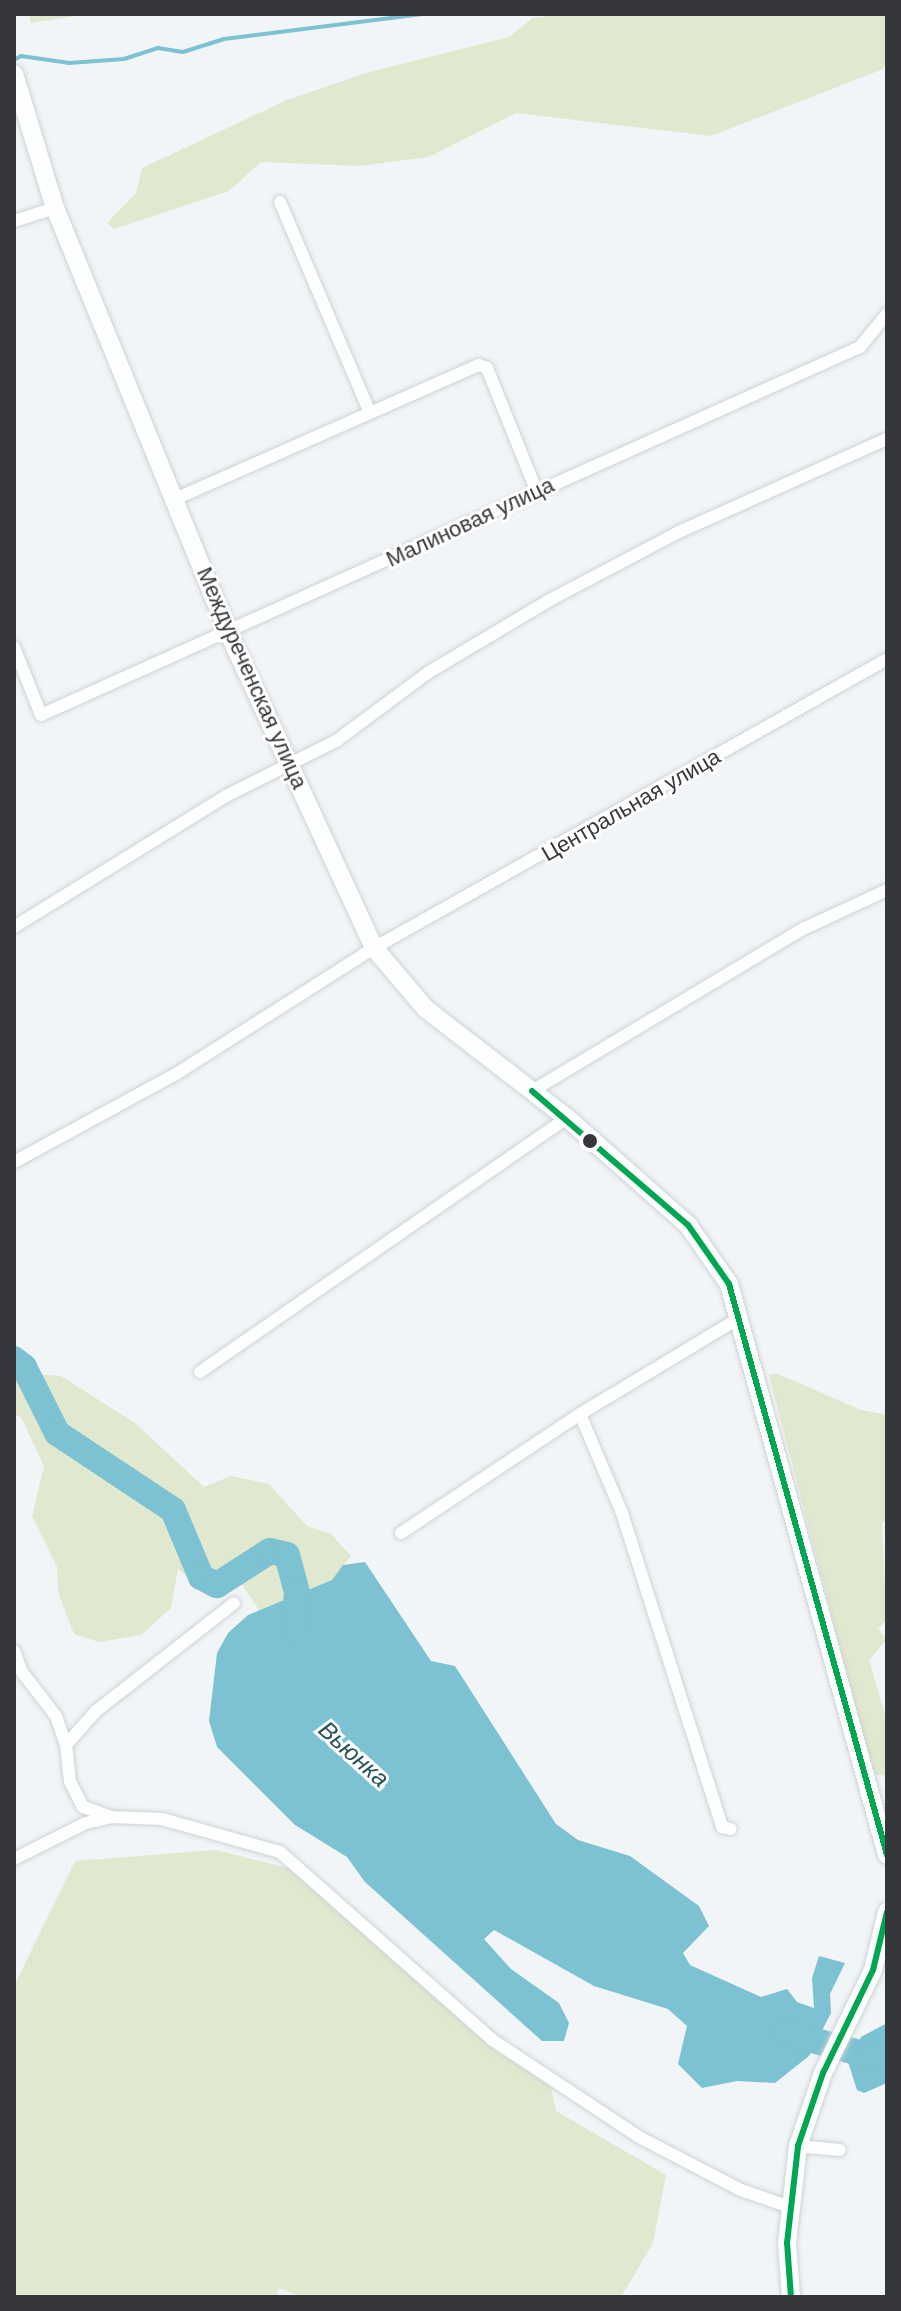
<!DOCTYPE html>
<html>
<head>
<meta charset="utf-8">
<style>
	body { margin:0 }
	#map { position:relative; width:901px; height:2311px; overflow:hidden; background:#f2f5f8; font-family:"DM Sans",sans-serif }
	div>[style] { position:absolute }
	.green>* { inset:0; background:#e0e8cf }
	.water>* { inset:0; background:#7cc2d3 }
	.stream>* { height:4px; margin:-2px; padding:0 2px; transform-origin:2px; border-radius:2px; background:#7cc2d3 }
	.river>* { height:26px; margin:-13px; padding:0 13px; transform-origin:13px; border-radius:13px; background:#7cc2d3 }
	.roads { filter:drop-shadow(0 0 2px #d0d2d4) drop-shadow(0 0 2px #d0d2d4) }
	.street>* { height:12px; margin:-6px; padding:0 6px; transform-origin:6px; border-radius:6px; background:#fdfefe }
	.secondary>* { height:18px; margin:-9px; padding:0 9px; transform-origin:9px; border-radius:9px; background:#fdfefe }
	.bus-1>* { height:6px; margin:-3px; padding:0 3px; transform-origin:3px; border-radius:3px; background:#00a651 }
	.dots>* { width:22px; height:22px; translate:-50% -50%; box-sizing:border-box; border:4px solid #fff; border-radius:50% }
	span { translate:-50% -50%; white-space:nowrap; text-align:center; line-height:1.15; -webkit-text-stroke:6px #fff; paint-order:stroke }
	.street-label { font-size:22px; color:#36373a }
	.water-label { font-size:24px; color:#28535d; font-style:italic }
	.frame { position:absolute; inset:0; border:16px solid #36373a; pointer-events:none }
</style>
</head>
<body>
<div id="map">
	<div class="green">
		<i style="clip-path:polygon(30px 14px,90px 14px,30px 23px)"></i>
		<i style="clip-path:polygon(566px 14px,887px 14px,887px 59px,883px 69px,711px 136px,516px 113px,429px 157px,359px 166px,261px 162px,229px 191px,114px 229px,107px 223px,136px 193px,142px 168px,287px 100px,369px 72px,509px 37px,533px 18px)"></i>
		<i style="clip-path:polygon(14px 1373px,61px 1376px,135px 1423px,204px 1487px,231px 1476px,269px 1484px,307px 1526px,331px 1534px,351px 1556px,332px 1580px,259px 1610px,241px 1583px,208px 1597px,178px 1569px,171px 1608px,141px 1635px,99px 1642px,74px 1634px,58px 1592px,57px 1567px,32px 1516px,44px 1466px,21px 1417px,14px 1414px)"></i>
		<i style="clip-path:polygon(776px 1373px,861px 1410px,887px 1415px,887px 1519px,882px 1524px,887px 1619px,878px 1629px,887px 1639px,869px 1660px,887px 1721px,887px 1776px,873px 1774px,769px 1375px)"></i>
		<i style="clip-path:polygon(216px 1850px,299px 1871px,549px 2078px,556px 2111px,666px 2175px,653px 2243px,621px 2297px,302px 2297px,279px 2288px,276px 2297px,14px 2297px,14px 1986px,75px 1861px)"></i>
	</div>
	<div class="water">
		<i style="clip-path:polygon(365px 1562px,431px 1661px,455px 1666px,556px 1824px,578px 1840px,630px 1856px,699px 1906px,709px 1926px,683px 1953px,690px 1965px,761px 1997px,787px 1989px,797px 2002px,814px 2008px,812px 1978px,819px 1956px,845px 1963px,830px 1994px,831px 2013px,809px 2056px,775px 2083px,737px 2081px,702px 2088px,678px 2064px,687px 2026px,668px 2009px,594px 1986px,494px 1930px,484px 1939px,511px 1969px,559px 2003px,569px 2023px,564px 2041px,542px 2041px,365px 1882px,347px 1857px,295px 1825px,217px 1747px,209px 1721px,217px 1653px,228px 1633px,248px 1615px,332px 1580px,343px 1565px)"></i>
		<i style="clip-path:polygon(887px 2023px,887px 2083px,864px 2093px,857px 2090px,848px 2062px,861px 2037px)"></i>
	</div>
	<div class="stream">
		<i style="left:14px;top:60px;width:8px;rotate:-30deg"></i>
		<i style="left:21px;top:56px;width:49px;rotate:8.3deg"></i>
		<i style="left:69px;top:63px;width:55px;rotate:-4.2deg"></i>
		<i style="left:124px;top:59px;width:36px;rotate:-18deg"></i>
		<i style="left:158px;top:48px;width:25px;rotate:9deg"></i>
		<i style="left:183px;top:52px;width:43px;rotate:-17.6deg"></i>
		<i style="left:224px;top:39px;width:200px;rotate:-7.2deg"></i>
	</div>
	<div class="river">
		<i style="left:14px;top:1359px;width:13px;rotate:39deg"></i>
		<i style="left:24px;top:1367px;width:74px;rotate:63.4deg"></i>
		<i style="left:57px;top:1433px;width:139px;rotate:33.6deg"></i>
		<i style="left:173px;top:1510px;width:73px;rotate:67.3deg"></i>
		<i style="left:201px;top:1577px;width:18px;rotate:27deg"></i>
		<i style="left:217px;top:1585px;width:63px;rotate:-32.7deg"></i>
		<i style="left:270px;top:1551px;width:17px;rotate:13deg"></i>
		<i style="left:287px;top:1555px;width:39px;rotate:75deg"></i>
		<i style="left:297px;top:1593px;width:35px;rotate:95deg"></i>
		<i style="left:783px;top:2032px;width:90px;rotate:15.4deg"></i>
		<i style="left:870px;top:2056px;width:18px;rotate:-19deg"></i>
	</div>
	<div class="roads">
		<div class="street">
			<i style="left:280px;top:202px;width:229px;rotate:66.9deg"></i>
			<i style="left:14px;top:221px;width:43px;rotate:-17.6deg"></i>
			<i style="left:175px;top:499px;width:332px;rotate:-23.8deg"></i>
			<i style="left:479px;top:365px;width:9px;rotate:21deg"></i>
			<i style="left:487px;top:368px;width:131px;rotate:68.1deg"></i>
			<i style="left:14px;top:647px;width:73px;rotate:68.3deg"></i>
			<i style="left:41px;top:715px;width:898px;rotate:-24.2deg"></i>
			<i style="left:860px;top:347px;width:43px;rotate:-50.7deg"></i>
			<i style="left:14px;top:927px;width:251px;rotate:-31.7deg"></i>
			<i style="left:228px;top:795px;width:121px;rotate:-26.6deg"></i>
			<i style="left:336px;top:741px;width:116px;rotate:-36.6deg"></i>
			<i style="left:429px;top:672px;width:139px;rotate:-30.8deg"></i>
			<i style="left:548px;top:601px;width:150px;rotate:-27.8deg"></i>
			<i style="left:681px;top:531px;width:226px;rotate:-24.1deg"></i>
			<i style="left:532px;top:1091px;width:316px;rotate:-30.9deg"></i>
			<i style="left:803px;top:929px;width:93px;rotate:-24.9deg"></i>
			<i style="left:14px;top:1162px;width:184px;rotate:-28.5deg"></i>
			<i style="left:176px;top:1074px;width:235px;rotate:-32.5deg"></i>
			<i style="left:374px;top:948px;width:589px;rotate:-29.39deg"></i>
			<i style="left:200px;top:1372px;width:446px;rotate:-34.7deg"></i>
			<i style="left:580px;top:1414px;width:108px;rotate:67deg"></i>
			<i style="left:622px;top:1513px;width:330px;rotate:72.3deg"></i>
			<i style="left:722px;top:1827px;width:9px;rotate:13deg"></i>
			<i style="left:401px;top:1533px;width:215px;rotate:-33.6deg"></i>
			<i style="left:580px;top:1414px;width:188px;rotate:-31.1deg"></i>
			<i style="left:14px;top:1651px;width:22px;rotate:69deg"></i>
			<i style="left:22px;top:1672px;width:56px;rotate:52.3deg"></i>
			<i style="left:56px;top:1716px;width:31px;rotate:71deg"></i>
			<i style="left:111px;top:1817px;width:30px;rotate:-160deg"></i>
			<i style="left:83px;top:1807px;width:28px;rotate:-117deg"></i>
			<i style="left:70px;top:1782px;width:37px;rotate:-96deg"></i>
			<i style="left:66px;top:1745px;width:45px;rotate:-48.6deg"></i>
			<i style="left:96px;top:1711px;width:175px;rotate:-38deg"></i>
			<i style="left:14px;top:1859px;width:80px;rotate:-26.6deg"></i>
			<i style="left:86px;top:1823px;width:26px;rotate:-13deg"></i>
			<i style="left:111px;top:1817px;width:51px;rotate:2.2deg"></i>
			<i style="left:162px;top:1819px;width:123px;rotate:15.6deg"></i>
			<i style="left:280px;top:1852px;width:282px;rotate:41.5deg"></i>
			<i style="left:491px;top:2039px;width:178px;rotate:33.5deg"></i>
			<i style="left:639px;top:2137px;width:115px;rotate:27.5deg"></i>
			<i style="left:741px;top:2190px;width:52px;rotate:19.1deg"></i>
			<i style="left:798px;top:2146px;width:42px;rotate:5.4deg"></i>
		</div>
		<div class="secondary">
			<i style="left:14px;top:74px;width:140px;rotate:73deg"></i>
			<i style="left:55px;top:208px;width:460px;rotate:67.8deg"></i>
			<i style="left:229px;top:634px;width:346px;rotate:65.2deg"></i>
			<i style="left:374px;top:948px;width:80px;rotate:49.6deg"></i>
			<i style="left:426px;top:1009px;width:178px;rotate:37.7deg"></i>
			<i style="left:567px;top:1118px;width:162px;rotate:41.5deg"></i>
			<i style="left:688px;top:1225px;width:72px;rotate:55.2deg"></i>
			<i style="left:729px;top:1284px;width:592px;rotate:74.53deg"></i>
			<i style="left:791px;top:2297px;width:54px;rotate:-94.2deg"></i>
			<i style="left:787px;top:2243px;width:98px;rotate:-83.5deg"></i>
			<i style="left:798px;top:2146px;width:77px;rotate:-71.1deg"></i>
			<i style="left:823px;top:2073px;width:114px;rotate:-64.1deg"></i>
			<i style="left:873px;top:1970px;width:60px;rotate:-76.4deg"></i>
		</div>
	</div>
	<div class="bus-1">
		<i style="left:532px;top:1091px;width:206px;rotate:40.7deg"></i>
		<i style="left:688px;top:1225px;width:72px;rotate:55.2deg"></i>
		<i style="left:729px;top:1284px;width:592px;rotate:74.53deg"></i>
		<i style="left:791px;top:2297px;width:54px;rotate:-94.2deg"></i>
		<i style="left:787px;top:2243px;width:98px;rotate:-83.5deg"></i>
		<i style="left:798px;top:2146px;width:77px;rotate:-71.1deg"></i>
		<i style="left:823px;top:2073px;width:114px;rotate:-64.1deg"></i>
		<i style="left:873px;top:1970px;width:60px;rotate:-76.4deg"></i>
	</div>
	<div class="dots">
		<i style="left:590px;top:1141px;background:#36373a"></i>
	</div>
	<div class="street-label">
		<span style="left:470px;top:522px;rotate:-25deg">Малиновая улица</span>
		<span style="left:252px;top:678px;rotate:66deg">Междуреченская улица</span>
		<span style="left:631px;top:805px;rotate:-30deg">Центральная улица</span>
	</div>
	<div class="water-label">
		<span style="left:354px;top:1754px;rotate:42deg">Вьюнка</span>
	</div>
	<div class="frame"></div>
</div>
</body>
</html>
